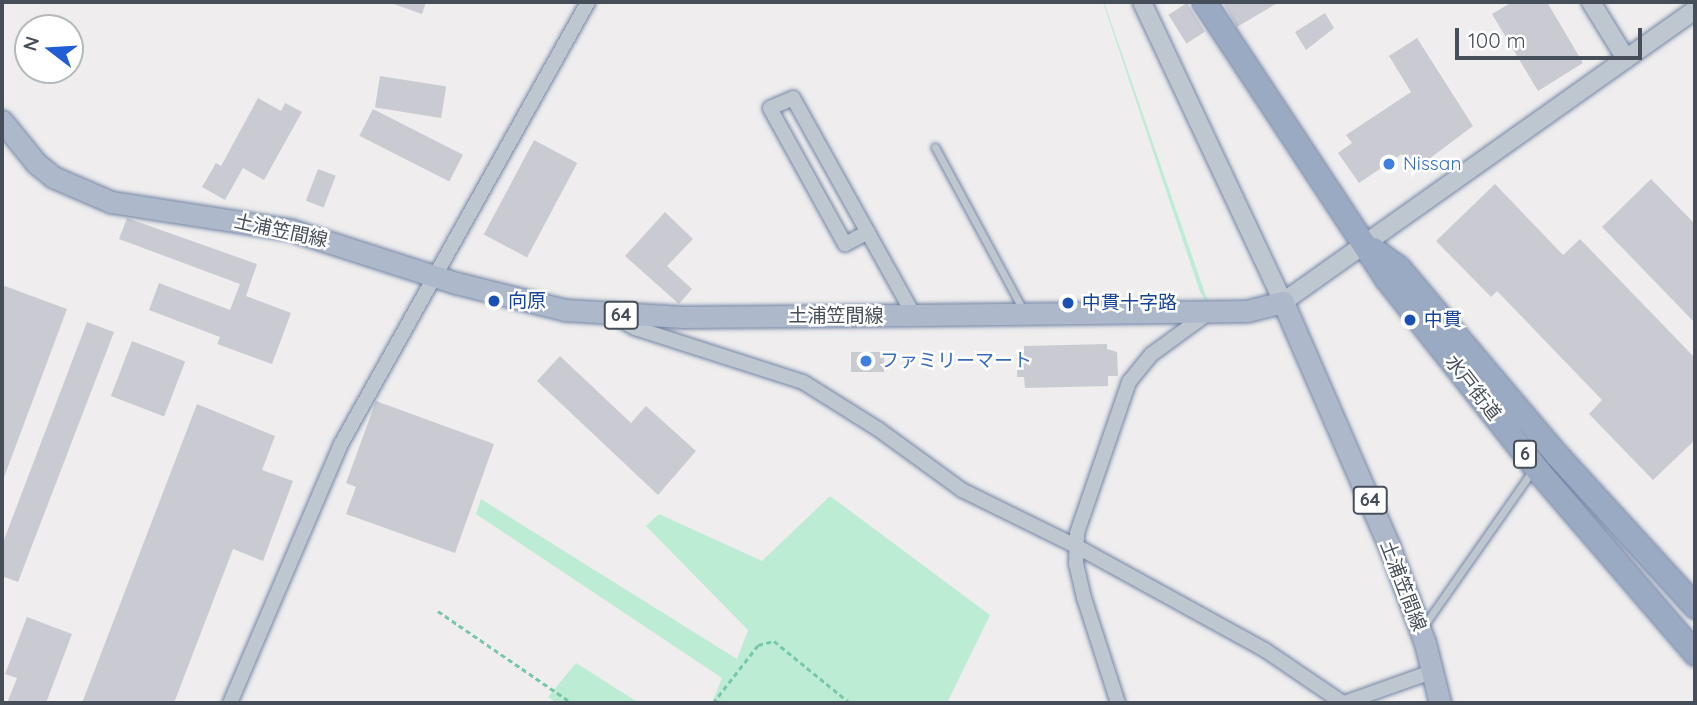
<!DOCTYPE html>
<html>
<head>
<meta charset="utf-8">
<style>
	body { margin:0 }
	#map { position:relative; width:1697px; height:705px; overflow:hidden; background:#efeded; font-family:Quicksand,"Noto Sans JP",sans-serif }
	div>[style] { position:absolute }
	.green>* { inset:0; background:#bcecd3 }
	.building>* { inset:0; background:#cacbd2; transform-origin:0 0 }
	.path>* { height:2.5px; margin-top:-1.25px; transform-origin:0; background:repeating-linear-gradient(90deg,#76c8a8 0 5px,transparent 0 8.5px) }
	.roads { filter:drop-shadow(0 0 2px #7285a6) drop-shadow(0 0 2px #7285a6) }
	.service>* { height:7px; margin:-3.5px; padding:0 3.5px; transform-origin:3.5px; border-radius:3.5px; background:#bec6cf }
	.minor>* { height:14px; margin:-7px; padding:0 7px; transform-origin:7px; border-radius:7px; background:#bec6cf }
	.tertiary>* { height:18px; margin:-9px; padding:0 9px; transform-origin:9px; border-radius:9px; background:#bec6cf }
	.primary>* { height:21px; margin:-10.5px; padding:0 10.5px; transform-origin:10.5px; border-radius:10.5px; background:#adb9cb }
	.trunk>* { height:23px; margin:-11.5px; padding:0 11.5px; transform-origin:11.5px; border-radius:11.5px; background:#9aaac2 }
	.dots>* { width:19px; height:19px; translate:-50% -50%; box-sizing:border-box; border:4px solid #fff; border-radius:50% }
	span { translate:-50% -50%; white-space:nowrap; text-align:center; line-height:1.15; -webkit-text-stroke:5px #fff; paint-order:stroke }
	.shield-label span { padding:2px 5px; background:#fff; border:2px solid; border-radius:5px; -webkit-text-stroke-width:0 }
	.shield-label { font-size:18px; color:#464e59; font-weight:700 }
	.shop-label { font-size:19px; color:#366cbe }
	.left { translate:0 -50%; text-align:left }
	.street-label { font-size:19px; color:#464e59 }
	.transit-label { font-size:19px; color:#164399 }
	.frame { position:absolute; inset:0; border:4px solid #464e59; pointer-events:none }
	.north { position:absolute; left:14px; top:14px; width:70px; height:70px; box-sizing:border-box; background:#fff; border:2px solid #b5b8bd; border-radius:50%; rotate:287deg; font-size:19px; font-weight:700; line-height:28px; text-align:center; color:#464e59 }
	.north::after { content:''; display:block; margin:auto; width:24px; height:32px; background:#215ed5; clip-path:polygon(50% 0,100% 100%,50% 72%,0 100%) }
	.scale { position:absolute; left:1455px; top:28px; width:187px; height:32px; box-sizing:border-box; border:4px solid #464e59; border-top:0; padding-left:9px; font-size:21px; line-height:24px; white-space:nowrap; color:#464e59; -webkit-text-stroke:5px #fff; paint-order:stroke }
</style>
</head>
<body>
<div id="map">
	<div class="green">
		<i style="clip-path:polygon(1103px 2px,1104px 2px,1209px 305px,1200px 292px)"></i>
		<i style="clip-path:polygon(830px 496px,990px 615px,947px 703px,712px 703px,722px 678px,476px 514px,481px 499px,737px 659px,748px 630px,646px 526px,659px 514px,762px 561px)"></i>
		<i style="clip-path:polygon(576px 663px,639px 703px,557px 703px,548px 697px)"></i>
	</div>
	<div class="building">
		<i style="clip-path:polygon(388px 2px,426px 2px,422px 14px)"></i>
		<i style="clip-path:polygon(1223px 2px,1279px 2px,1237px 27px)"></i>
		<i style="clip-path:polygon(1512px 2px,1547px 2px,1583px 63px,1538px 91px,1492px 14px)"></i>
		<i style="left:1187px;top:3px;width:34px;height:22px;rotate:58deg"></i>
		<i style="clip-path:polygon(1325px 13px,1334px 28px,1306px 50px,1295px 32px)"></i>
		<i style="clip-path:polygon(1417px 38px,1473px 126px,1413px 171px,1402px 154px,1359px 183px,1338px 153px,1352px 143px,1346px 135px,1411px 92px,1389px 56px)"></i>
		<i style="left:380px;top:76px;width:67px;height:32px;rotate:9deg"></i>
		<i style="clip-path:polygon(258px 98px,281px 111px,285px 103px,302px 112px,264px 180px,243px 168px,225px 200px,202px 187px,216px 163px,221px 166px)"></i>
		<i style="left:373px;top:109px;width:101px;height:30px;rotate:27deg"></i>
		<i style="left:534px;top:140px;width:49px;height:107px;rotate:28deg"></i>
		<i style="left:318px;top:169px;width:19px;height:34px;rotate:21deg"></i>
		<i style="clip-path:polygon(1651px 179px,1695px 224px,1695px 323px,1602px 227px)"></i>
		<i style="clip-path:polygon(1495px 184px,1563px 255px,1580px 239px,1695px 358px,1695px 440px,1653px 480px,1589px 414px,1602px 400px,1497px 291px,1491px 297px,1436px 241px)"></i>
		<i style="clip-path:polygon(665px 212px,693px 239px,667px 266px,692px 289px,679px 304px,625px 256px)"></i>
		<i style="clip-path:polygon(127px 218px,257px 264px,246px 296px,291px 313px,272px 364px,217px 344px,220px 337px,149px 310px,159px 283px,230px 310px,240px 284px,119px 239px)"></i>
		<i style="clip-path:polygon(2px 285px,67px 309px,3px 480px,2px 480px)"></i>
		<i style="clip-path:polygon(87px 322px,114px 332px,18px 582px,2px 576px,2px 545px)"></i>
		<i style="left:132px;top:341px;width:57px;height:59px;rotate:21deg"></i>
		<i style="clip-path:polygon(1107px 344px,1107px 349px,1117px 352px,1118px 376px,1108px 376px,1108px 386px,1025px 388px,1024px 377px,1017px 377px,1017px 353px,1024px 353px,1024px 346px)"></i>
		<i style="left:851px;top:352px;width:33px;height:20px"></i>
		<i style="clip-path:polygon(560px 356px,631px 423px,646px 406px,696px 451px,658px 495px,537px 381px)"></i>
		<i style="clip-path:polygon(376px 401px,494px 444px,455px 553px,346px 514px,356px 487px,346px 483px)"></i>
		<i style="clip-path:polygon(197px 404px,275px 436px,262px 470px,293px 481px,263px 561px,233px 549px,174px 703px,82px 703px)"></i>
		<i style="clip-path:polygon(27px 617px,72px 634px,46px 703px,7px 703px,17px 678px,5px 674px)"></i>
	</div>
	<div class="path">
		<i style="left:438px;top:611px;width:163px;rotate:34.5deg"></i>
		<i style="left:713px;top:703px;width:73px;rotate:-52.2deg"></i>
		<i style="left:758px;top:645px;width:16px;rotate:-14deg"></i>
		<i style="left:774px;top:641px;width:98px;rotate:39.2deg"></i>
	</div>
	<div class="roads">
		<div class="service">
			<i style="left:935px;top:147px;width:185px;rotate:61.6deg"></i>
			<i style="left:1423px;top:627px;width:192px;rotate:-55deg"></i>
		</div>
		<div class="minor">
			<i style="left:868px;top:232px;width:26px;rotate:152deg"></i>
			<i style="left:845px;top:244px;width:155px;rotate:-118.9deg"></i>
			<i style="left:770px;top:108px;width:25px;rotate:-23deg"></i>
			<i style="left:793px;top:98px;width:248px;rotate:60.9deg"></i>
			<i style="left:613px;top:316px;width:25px;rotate:29deg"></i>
			<i style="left:635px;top:328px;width:176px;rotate:17.8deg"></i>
			<i style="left:803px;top:382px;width:89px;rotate:32.1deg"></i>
			<i style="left:878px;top:429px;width:104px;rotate:36deg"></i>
			<i style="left:962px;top:490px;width:127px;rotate:26.2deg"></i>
			<i style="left:1076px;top:546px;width:216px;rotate:28.8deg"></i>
			<i style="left:1265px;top:650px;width:94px;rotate:34.2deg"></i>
			<i style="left:230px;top:703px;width:282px;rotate:-66.8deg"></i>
			<i style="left:341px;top:444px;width:506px;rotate:-60.8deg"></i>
			<i style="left:1118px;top:703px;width:110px;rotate:-107.9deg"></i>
			<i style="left:1084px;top:598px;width:35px;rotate:-103deg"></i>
			<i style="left:1076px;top:564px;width:31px;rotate:-88deg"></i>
			<i style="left:1077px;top:533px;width:160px;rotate:-71deg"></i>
			<i style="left:1129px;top:382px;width:36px;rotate:-51deg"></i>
			<i style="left:1152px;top:354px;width:73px;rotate:-36.1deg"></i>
			<i style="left:1344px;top:703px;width:96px;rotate:-19.6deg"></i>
		</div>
		<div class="tertiary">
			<i style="left:1142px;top:2px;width:331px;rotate:64.8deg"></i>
			<i style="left:1283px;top:302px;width:505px;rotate:-35.33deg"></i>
			<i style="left:1591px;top:2px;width:67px;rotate:58.4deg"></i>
		</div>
		<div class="primary">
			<i style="left:2px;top:121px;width:54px;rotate:51deg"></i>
			<i style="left:36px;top:163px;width:22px;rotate:39deg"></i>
			<i style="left:53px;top:177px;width:63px;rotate:23.3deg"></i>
			<i style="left:111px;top:202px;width:182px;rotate:8.8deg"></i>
			<i style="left:291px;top:230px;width:173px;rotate:17.8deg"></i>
			<i style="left:456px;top:283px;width:112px;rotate:13.9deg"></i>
			<i style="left:565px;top:310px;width:118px;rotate:3.4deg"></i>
			<i style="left:683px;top:317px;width:231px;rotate:-0.5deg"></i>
			<i style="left:914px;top:315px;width:333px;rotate:-0.7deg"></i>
			<i style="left:1247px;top:311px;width:37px;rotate:-14deg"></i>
			<i style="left:1283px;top:302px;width:263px;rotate:66.5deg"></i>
			<i style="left:1388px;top:543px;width:107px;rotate:69.7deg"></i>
			<i style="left:1425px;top:643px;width:62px;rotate:76deg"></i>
		</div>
		<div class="trunk">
			<i style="left:1204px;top:2px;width:331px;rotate:56.6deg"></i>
			<i style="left:1386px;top:278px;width:248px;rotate:51.7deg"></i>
			<i style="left:1540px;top:473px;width:238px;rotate:49.3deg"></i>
			<i style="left:1373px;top:249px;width:31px;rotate:36deg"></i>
			<i style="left:1398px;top:267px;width:246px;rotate:49.8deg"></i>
			<i style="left:1557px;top:455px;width:205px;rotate:47.6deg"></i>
		</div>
	</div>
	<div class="dots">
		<i style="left:1389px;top:164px;background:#3f7fe0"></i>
		<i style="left:494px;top:301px;background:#1a4fb4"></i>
		<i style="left:1068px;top:303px;background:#1a4fb4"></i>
		<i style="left:1410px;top:320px;background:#1a4fb4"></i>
		<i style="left:866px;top:361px;background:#3f7fe0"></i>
	</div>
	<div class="shield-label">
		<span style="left:621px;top:315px">64</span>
		<span style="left:1525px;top:454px">6</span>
		<span style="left:1370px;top:500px">64</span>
	</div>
	<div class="shop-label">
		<span class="left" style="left:1403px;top:164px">Nissan</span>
		<span class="left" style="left:880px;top:361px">ファミリーマート</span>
	</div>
	<div class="street-label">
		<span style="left:281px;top:231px;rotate:12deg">土浦笠間線</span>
		<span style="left:836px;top:316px">土浦笠間線</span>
		<span style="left:1473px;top:388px;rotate:52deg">水戸街道</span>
		<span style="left:1403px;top:586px;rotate:69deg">土浦笠間線</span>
	</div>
	<div class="transit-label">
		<span class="left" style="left:508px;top:301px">向原</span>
		<span class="left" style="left:1082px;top:303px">中貫十字路</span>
		<span class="left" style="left:1424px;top:320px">中貫</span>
	</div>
	<div class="frame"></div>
	<div class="north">N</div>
	<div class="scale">100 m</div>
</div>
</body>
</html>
